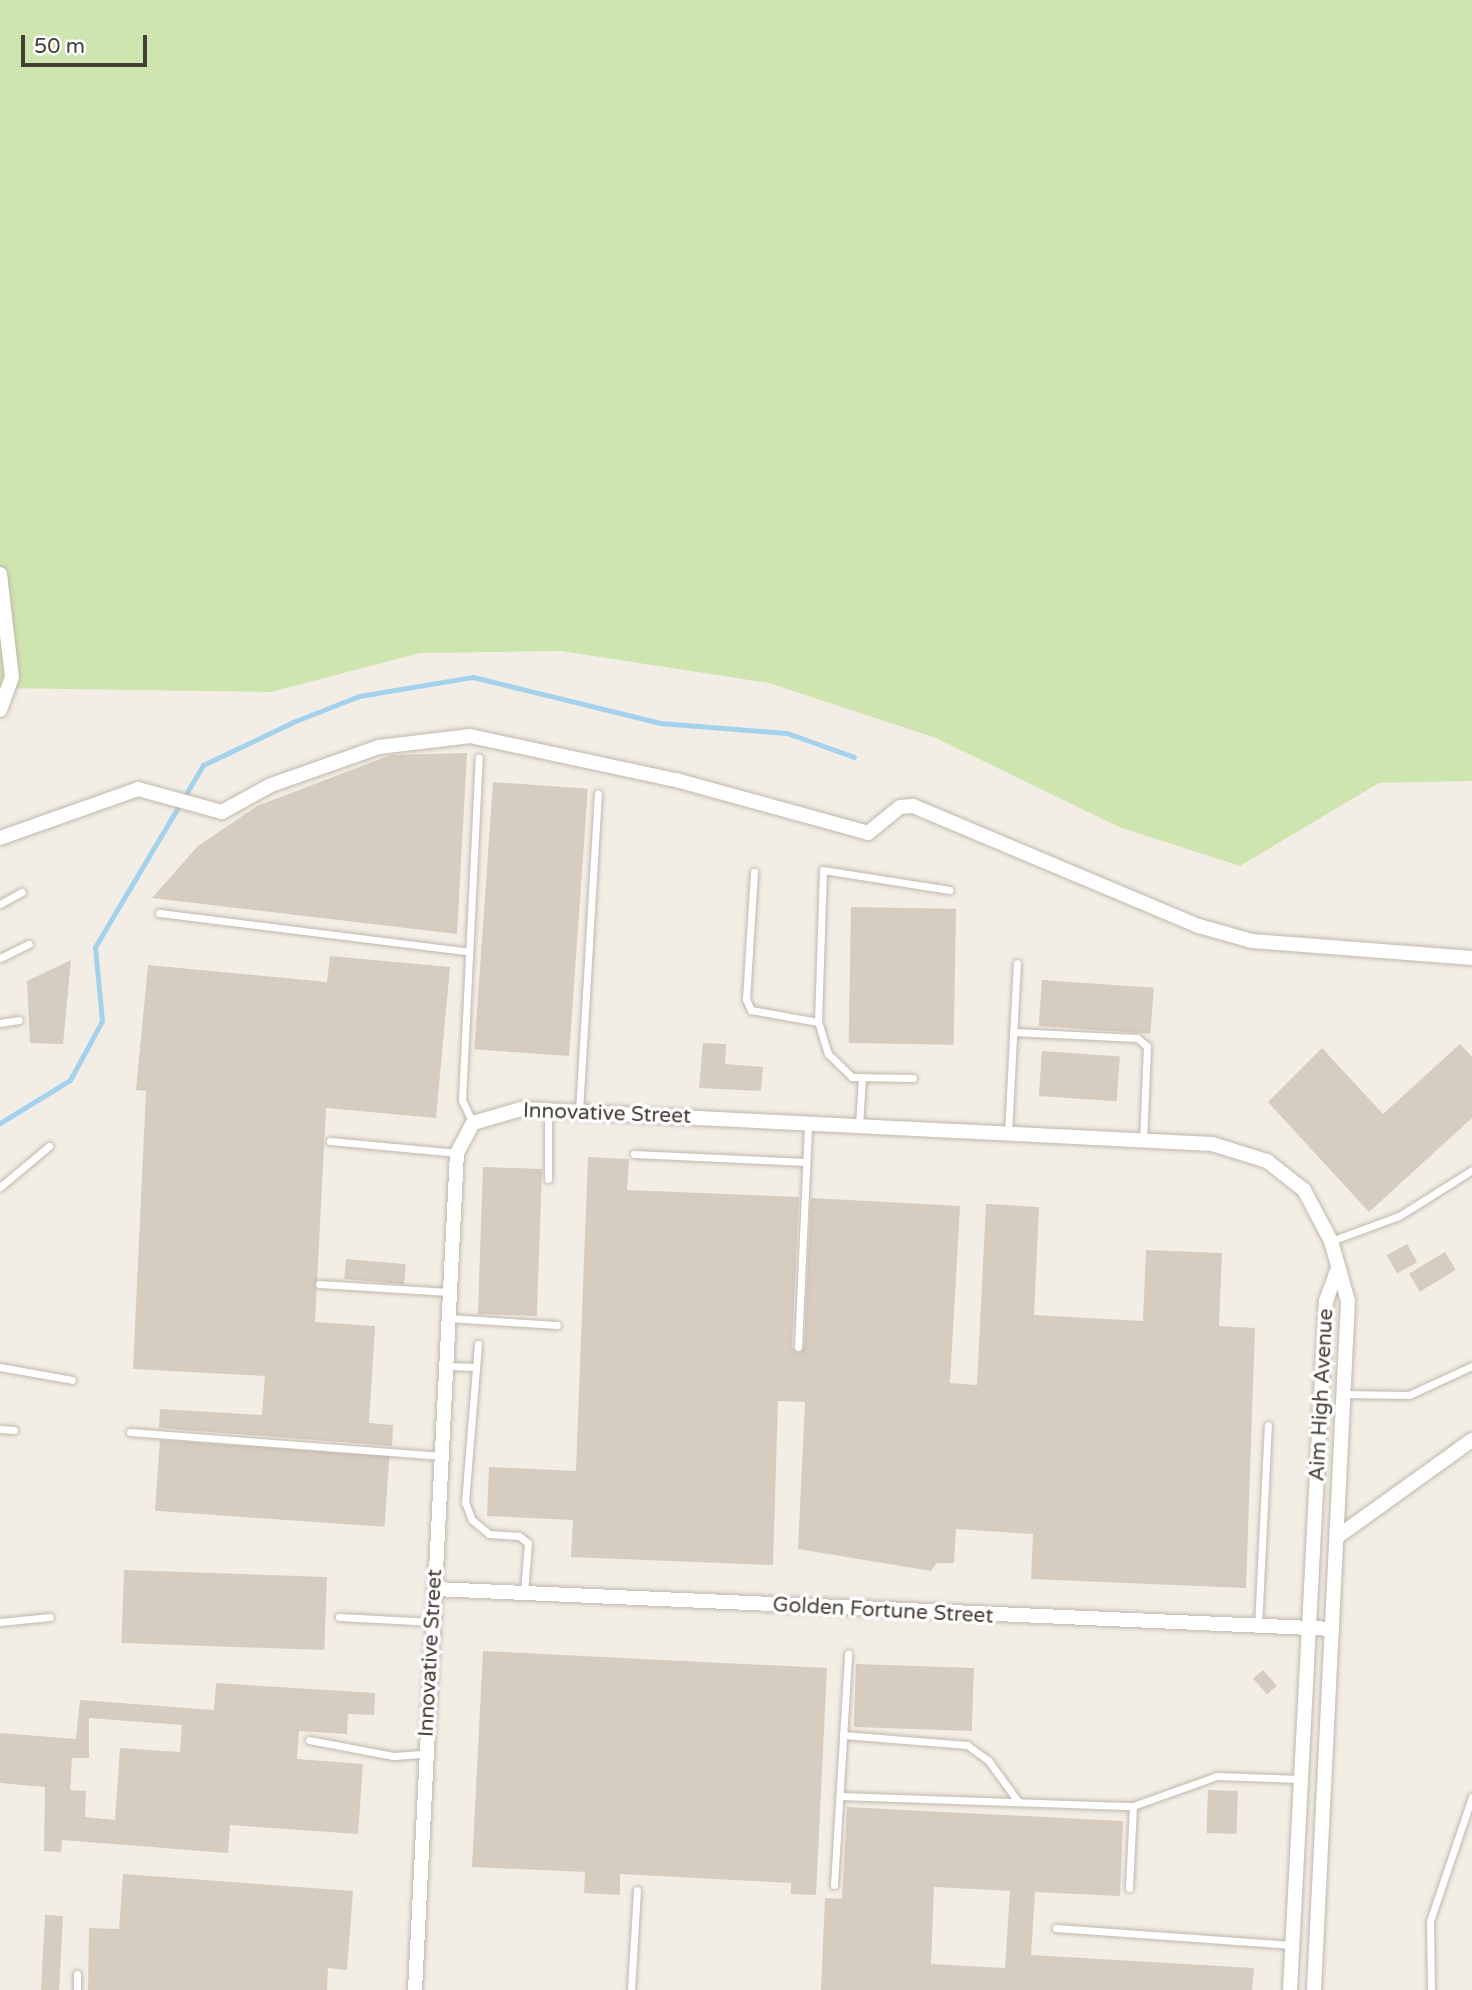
<!DOCTYPE html>
<html>
<head>
<meta charset="utf-8">
<style>
	body { margin:0 }
	#map { position:relative; width:1472px; height:1990px; overflow:hidden; background:#f2eee6; font-family:"Varela Round",sans-serif }
	div>[style] { position:absolute }
	.green>* { inset:0; background:#cfe5b0 }
	.stream>* { height:5px; margin:-2.5px; padding:0 2.5px; transform-origin:2.5px; border-radius:2.5px; background:#a4d2ed }
	.building>* { inset:0; background:#d6ccbf; transform-origin:0 0 }
	.roads { filter:drop-shadow(0 0 2px #c0b8ac) drop-shadow(0 0 2px #c0b8ac) }
	.lane>* { height:7px; margin:-3.5px; padding:0 3.5px; transform-origin:3.5px; border-radius:3.5px; background:#fff }
	.street>* { height:14px; margin:-7px; padding:0 7px; transform-origin:7px; border-radius:7px; background:#fff }
	span { translate:-50% -50%; white-space:nowrap; text-align:center; line-height:1.15; -webkit-text-stroke:7px #fff; paint-order:stroke }
	.street-label { font-size:21px; color:#453e35 }
	.scale { position:absolute; left:21px; top:35px; width:126px; height:32px; box-sizing:border-box; border:4px solid #453e35; border-top:0; padding-left:9px; font-size:21px; line-height:24px; white-space:nowrap; color:#453e35; -webkit-text-stroke:5px #fff; paint-order:stroke }
</style>
</head>
<body>
<div id="map">
	<div class="green">
		<i style="clip-path:polygon(0 0,1472px 0,1472px 781px,1379px 783px,1240px 866px,1119px 827px,936px 738px,769px 683px,561px 651px,420px 653px,271px 692px,0 688px)"></i>
	</div>
	<div class="stream">
		<i style="left:0;top:1123px;width:82px;rotate:-31.6deg"></i>
		<i style="left:70px;top:1080px;width:67px;rotate:-61.5deg"></i>
		<i style="left:102px;top:1021px;width:74px;rotate:-95.4deg"></i>
		<i style="left:95px;top:947px;width:212px;rotate:-59.3deg"></i>
		<i style="left:203px;top:765px;width:100px;rotate:-25.5deg"></i>
		<i style="left:293px;top:722px;width:71px;rotate:-21.5deg"></i>
		<i style="left:359px;top:696px;width:116px;rotate:-9.5deg"></i>
		<i style="left:473px;top:677px;width:193px;rotate:13.8deg"></i>
		<i style="left:660px;top:723px;width:127px;rotate:4.5deg"></i>
		<i style="left:787px;top:733px;width:71px;rotate:19.7deg"></i>
	</div>
	<div class="building">
		<i style="clip-path:polygon(467px 753px,457px 934px,152px 898px,198px 846px,257px 806px,391px 755px)"></i>
		<i style="left:493px;top:782px;width:95px;height:268px;rotate:4deg"></i>
		<i style="left:851px;top:907px;width:105px;height:136px;rotate:1deg"></i>
		<i style="clip-path:polygon(330px 956px,450px 967px,436px 1118px,326px 1108px,315px 1322px,375px 1326px,369px 1423px,393px 1425px,392px 1446px,159px 1428px,160px 1409px,262px 1415px,265px 1376px,133px 1369px,146px 1091px,136px 1090px,148px 965px,327px 982px)"></i>
		<i style="clip-path:polygon(71px 960px,63px 1044px,30px 1043px,27px 981px)"></i>
		<i style="left:1042px;top:980px;width:112px;height:46px;rotate:4deg"></i>
		<i style="clip-path:polygon(703px 1043px,726px 1044px,725px 1064px,763px 1067px,761px 1091px,699px 1088px)"></i>
		<i style="clip-path:polygon(1460px 1044px,1472px 1057px,1472px 1118px,1369px 1212px,1268px 1102px,1322px 1048px,1383px 1114px)"></i>
		<i style="left:1042px;top:1051px;width:78px;height:45px;rotate:4deg"></i>
		<i style="clip-path:polygon(588px 1157px,629px 1159px,627px 1190px,799px 1197px,792px 1347px,797px 1353px,804px 1347px,811px 1198px,960px 1206px,950px 1383px,977px 1385px,986px 1204px,1039px 1207px,1034px 1315px,1143px 1321px,1146px 1250px,1222px 1253px,1219px 1326px,1255px 1328px,1246px 1588px,1031px 1579px,1033px 1534px,956px 1529px,954px 1563px,937px 1563px,931px 1571px,798px 1549px,805px 1402px,778px 1401px,773px 1565px,571px 1557px,573px 1520px,487px 1516px,489px 1467px,576px 1471px)"></i>
		<i style="left:483px;top:1167px;width:59px;height:147px;rotate:2deg"></i>
		<i style="left:1407px;top:1244px;width:21px;height:23px;rotate:61deg"></i>
		<i style="left:1445px;top:1252px;width:21px;height:42px;rotate:59deg"></i>
		<i style="left:346px;top:1259px;width:60px;height:20px;rotate:5deg"></i>
		<i style="left:160px;top:1440px;width:230px;height:71px;rotate:4deg"></i>
		<i style="left:124px;top:1570px;width:203px;height:73px;rotate:2deg"></i>
		<i style="clip-path:polygon(483px 1651px,827px 1668px,816px 1895px,791px 1894px,791px 1883px,620px 1874px,620px 1895px,584px 1893px,585px 1872px,472px 1867px)"></i>
		<i style="left:856px;top:1664px;width:118px;height:63px;rotate:2deg"></i>
		<i style="left:1263px;top:1670px;width:21px;height:13px;rotate:49deg"></i>
		<i style="clip-path:polygon(evenodd,216px 1683px,375px 1693px,374px 1715px,348px 1714px,347px 1734px,299px 1731px,297px 1759px,363px 1764px,358px 1834px,230px 1825px,228px 1853px,62px 1840px,61px 1852px,44px 1851px,45px 1787px,0 1783px,0 1733px,76px 1739px,80px 1700px,214px 1710px,216px 1683px,89px 1718px,182px 1725px,180px 1752px,120px 1748px,115px 1820px,85px 1817px,86px 1791px,70px 1790px,72px 1758px,89px 1758px,89px 1718px)"></i>
		<i style="left:1208px;top:1790px;width:30px;height:43px;rotate:2deg"></i>
		<i style="clip-path:polygon(evenodd,847px 1807px,1123px 1821px,1120px 1896px,1035px 1892px,1031px 1955px,1254px 1968px,1252px 1990px,821px 1990px,825px 1898px,842px 1899px,847px 1807px,934px 1887px,1010px 1891px,1005px 1968px,931px 1964px,934px 1887px)"></i>
		<i style="clip-path:polygon(123px 1874px,353px 1891px,347px 1970px,328px 1968px,327px 1990px,88px 1990px,89px 1928px,119px 1929px)"></i>
		<i style="left:45px;top:1915px;width:18px;height:75px;rotate:3deg"></i>
	</div>
	<div class="roads">
		<div class="lane">
			<i style="left:754px;top:872px;width:127px;rotate:93.6deg"></i>
			<i style="left:746px;top:999px;width:12px;rotate:66deg"></i>
			<i style="left:751px;top:1010px;width:68px;rotate:10.2deg"></i>
			<i style="left:0;top:904px;width:25px;rotate:-29deg"></i>
			<i style="left:159px;top:913px;width:309px;rotate:7.1deg"></i>
			<i style="left:0;top:958px;width:32px;rotate:-26deg"></i>
			<i style="left:0;top:1023px;width:19px;rotate:-9deg"></i>
			<i style="left:1013px;top:1032px;width:124px;rotate:2.8deg"></i>
			<i style="left:1137px;top:1038px;width:13px;rotate:39deg"></i>
			<i style="left:1147px;top:1046px;width:94px;rotate:92.4deg"></i>
			<i style="left:913px;top:1078px;width:61px;rotate:-179.1deg"></i>
			<i style="left:852px;top:1077px;width:33px;rotate:-136deg"></i>
			<i style="left:828px;top:1054px;width:34px;rotate:-107deg"></i>
			<i style="left:818px;top:1022px;width:152px;rotate:-88.1deg"></i>
			<i style="left:823px;top:870px;width:128px;rotate:9deg"></i>
			<i style="left:579px;top:1112px;width:319px;rotate:-86.6deg"></i>
			<i style="left:473px;top:1123px;width:25px;rotate:-116deg"></i>
			<i style="left:462px;top:1100px;width:343px;rotate:-87.2deg"></i>
			<i style="left:859px;top:1126px;width:49px;rotate:-86.5deg"></i>
			<i style="left:1008px;top:1133px;width:170px;rotate:-87deg"></i>
			<i style="left:330px;top:1141px;width:128px;rotate:5.4deg"></i>
			<i style="left:634px;top:1154px;width:172px;rotate:2.7deg"></i>
			<i style="left:548px;top:1179px;width:69px;rotate:-90deg"></i>
			<i style="left:0;top:1187px;width:64px;rotate:-39.9deg"></i>
			<i style="left:1331px;top:1241px;width:72px;rotate:-20.2deg"></i>
			<i style="left:1399px;top:1216px;width:86px;rotate:-32.2deg"></i>
			<i style="left:319px;top:1284px;width:130px;rotate:3.5deg"></i>
			<i style="left:448px;top:1318px;width:109px;rotate:3.7deg"></i>
			<i style="left:478px;top:1344px;width:159px;rotate:94.7deg"></i>
			<i style="left:465px;top:1502px;width:19px;rotate:69deg"></i>
			<i style="left:472px;top:1520px;width:22px;rotate:39deg"></i>
			<i style="left:489px;top:1534px;width:30px;rotate:4deg"></i>
			<i style="left:519px;top:1536px;width:11px;rotate:38deg"></i>
			<i style="left:528px;top:1543px;width:50px;rotate:94.6deg"></i>
			<i style="left:798px;top:1347px;width:223px;rotate:-87.4deg"></i>
			<i style="left:446px;top:1366px;width:30px;rotate:2deg"></i>
			<i style="left:0;top:1367px;width:73px;rotate:10.2deg"></i>
			<i style="left:1344px;top:1394px;width:65px;rotate:0.9deg"></i>
			<i style="left:1409px;top:1395px;width:69px;rotate:-24.7deg"></i>
			<i style="left:0;top:1429px;width:14px;rotate:4deg"></i>
			<i style="left:130px;top:1432px;width:313px;rotate:4.4deg"></i>
			<i style="left:339px;top:1617px;width:94px;rotate:3deg"></i>
			<i style="left:0;top:1622px;width:50px;rotate:-5.7deg"></i>
			<i style="left:1258px;top:1627px;width:202px;rotate:-87.2deg"></i>
			<i style="left:843px;top:1735px;width:124px;rotate:4.6deg"></i>
			<i style="left:967px;top:1745px;width:26px;rotate:36deg"></i>
			<i style="left:988px;top:1760px;width:49px;rotate:54.1deg"></i>
			<i style="left:309px;top:1740px;width:86px;rotate:10.7deg"></i>
			<i style="left:394px;top:1756px;width:31px;rotate:-4deg"></i>
			<i style="left:840px;top:1796px;width:293px;rotate:2deg"></i>
			<i style="left:1133px;top:1806px;width:89px;rotate:-19.7deg"></i>
			<i style="left:1217px;top:1776px;width:83px;rotate:2.1deg"></i>
			<i style="left:834px;top:1885px;width:232px;rotate:-86.5deg"></i>
			<i style="left:1129px;top:1888px;width:82px;rotate:-87.2deg"></i>
			<i style="left:1056px;top:1928px;width:237px;rotate:4.1deg"></i>
			<i style="left:77px;top:1974px;width:16px;rotate:90deg"></i>
			<i style="left:631px;top:1990px;width:100px;rotate:-86.6deg"></i>
			<i style="left:1431px;top:1990px;width:69px;rotate:-90.8deg"></i>
			<i style="left:1430px;top:1921px;width:131px;rotate:-71.3deg"></i>
		</div>
		<div class="street">
			<i style="left:0;top:574px;width:104px;rotate:83.4deg"></i>
			<i style="left:12px;top:677px;width:35px;rotate:110deg"></i>
			<i style="left:0;top:838px;width:146px;rotate:-19.5deg"></i>
			<i style="left:138px;top:789px;width:87px;rotate:15.3deg"></i>
			<i style="left:222px;top:812px;width:56px;rotate:-28.9deg"></i>
			<i style="left:271px;top:785px;width:114px;rotate:-19.4deg"></i>
			<i style="left:379px;top:747px;width:92px;rotate:-6.9deg"></i>
			<i style="left:470px;top:736px;width:211px;rotate:12.1deg"></i>
			<i style="left:676px;top:780px;width:199px;rotate:15.4deg"></i>
			<i style="left:868px;top:833px;width:41px;rotate:-39.1deg"></i>
			<i style="left:900px;top:807px;width:13px;rotate:-4deg"></i>
			<i style="left:913px;top:806px;width:310px;rotate:22.8deg"></i>
			<i style="left:1199px;top:926px;width:55px;rotate:15.8deg"></i>
			<i style="left:1252px;top:941px;width:221px;rotate:4.4deg"></i>
			<i style="left:1337px;top:1537px;width:166px;rotate:-35.7deg"></i>
			<i style="left:435px;top:1589px;width:898px;rotate:2.55deg"></i>
			<i style="left:415px;top:1990px;width:838px;rotate:-87.13deg"></i>
			<i style="left:457px;top:1153px;width:34px;rotate:-62deg"></i>
			<i style="left:473px;top:1123px;width:50px;rotate:-16.3deg"></i>
			<i style="left:521px;top:1109px;width:692px;rotate:2.9deg"></i>
			<i style="left:1212px;top:1144px;width:58px;rotate:17.2deg"></i>
			<i style="left:1267px;top:1161px;width:47px;rotate:38.1deg"></i>
			<i style="left:1304px;top:1190px;width:58px;rotate:62.1deg"></i>
			<i style="left:1331px;top:1241px;width:62px;rotate:74.2deg"></i>
			<i style="left:1348px;top:1301px;width:690px;rotate:92.83deg"></i>
			<i style="left:1290px;top:1990px;width:690px;rotate:-87.01deg"></i>
			<i style="left:1326px;top:1301px;width:32px;rotate:-70deg"></i>
		</div>
	</div>
	<div class="street-label">
		<span style="left:607px;top:1114px;rotate:2deg">Innovative Street</span>
		<span style="left:1322px;top:1395px;rotate:-87deg">Aim High Avenue</span>
		<span style="left:883px;top:1611px;rotate:3deg">Golden Fortune Street</span>
		<span style="left:431px;top:1653px;rotate:-87deg">Innovative Street</span>
	</div>
	<div class="scale">50 m</div>
</div>
</body>
</html>
